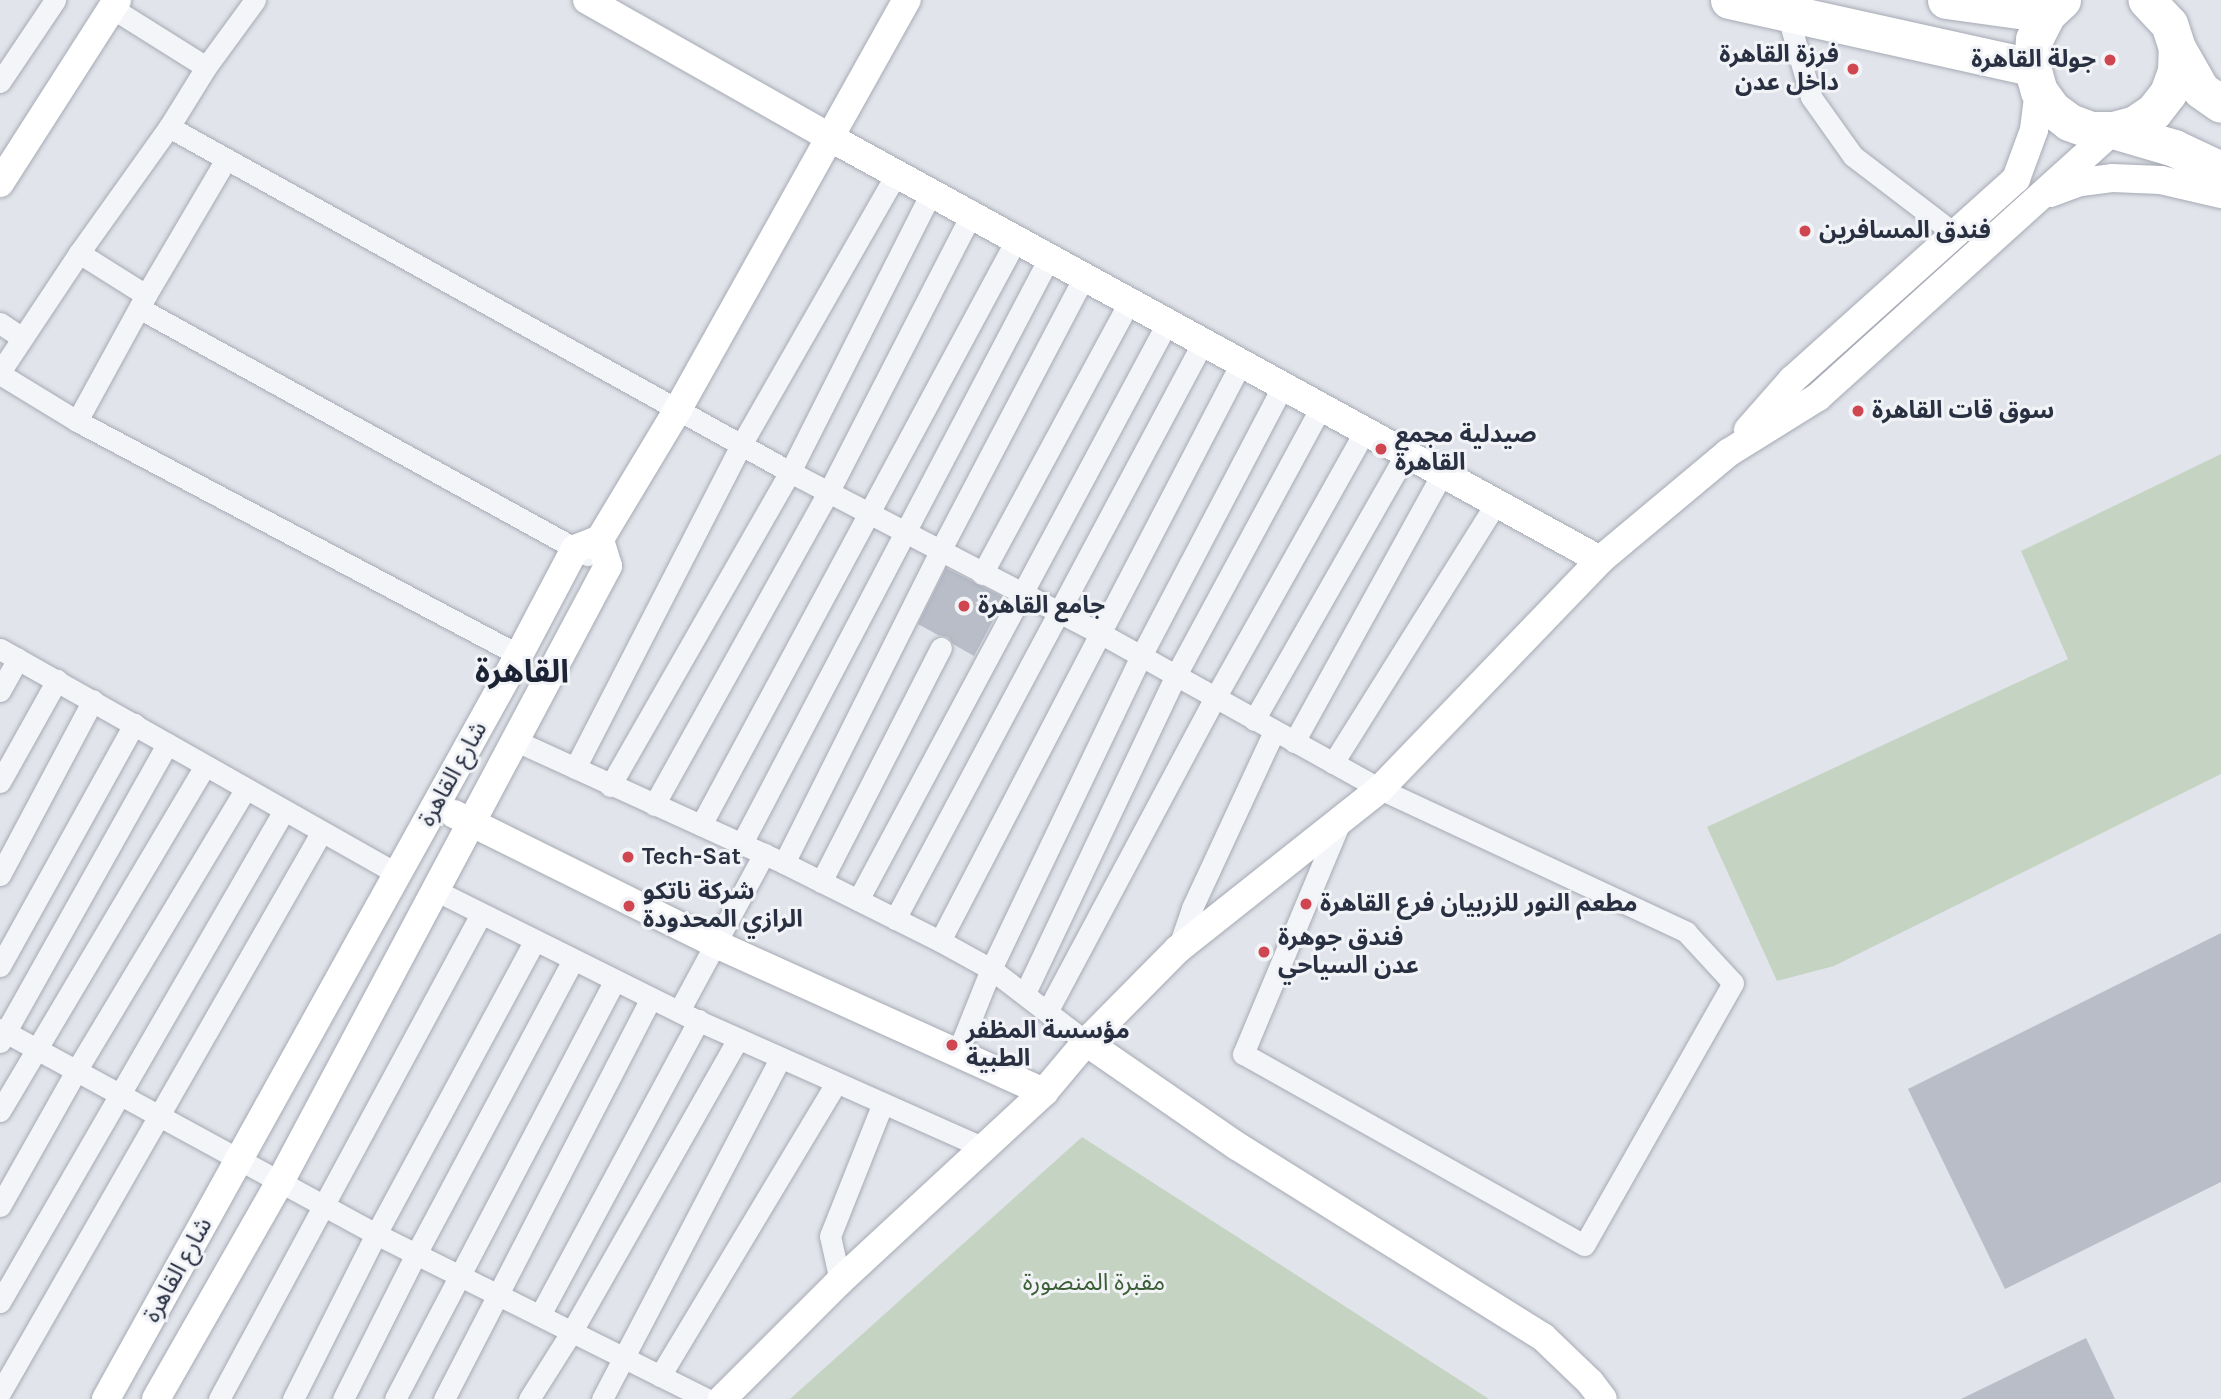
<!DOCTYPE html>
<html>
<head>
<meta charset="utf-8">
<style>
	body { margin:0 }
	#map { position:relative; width:2221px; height:1399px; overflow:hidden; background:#e1e4ea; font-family:Karla,"Noto Sans Arabic",sans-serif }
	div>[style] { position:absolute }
	.green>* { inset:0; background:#c5d4c2 }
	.building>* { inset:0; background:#b8bdc7 }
	.roads { filter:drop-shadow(0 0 2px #a6aab4) drop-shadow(0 0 2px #a6aab4) }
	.street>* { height:21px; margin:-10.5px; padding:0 10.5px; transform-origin:10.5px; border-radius:10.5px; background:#f4f5f8 }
	.secondary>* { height:28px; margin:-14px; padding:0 14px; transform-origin:14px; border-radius:14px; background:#fff }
	.highway>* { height:37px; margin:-18.5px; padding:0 18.5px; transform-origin:18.5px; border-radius:18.5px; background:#fff }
	.dots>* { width:19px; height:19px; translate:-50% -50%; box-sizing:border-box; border:4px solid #f1f3f7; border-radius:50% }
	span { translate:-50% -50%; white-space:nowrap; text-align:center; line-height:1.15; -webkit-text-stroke:6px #f1f3f7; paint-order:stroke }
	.poi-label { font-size:24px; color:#293042; font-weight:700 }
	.right { translate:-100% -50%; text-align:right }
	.left { translate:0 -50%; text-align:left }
	.street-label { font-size:24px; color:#293042 }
	.park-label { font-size:24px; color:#3b5e36 }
	.district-label { font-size:32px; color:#1b2233; font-weight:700 }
</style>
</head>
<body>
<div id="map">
	<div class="green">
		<i style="clip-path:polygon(2221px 454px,2221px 774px,1834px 966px,1777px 981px,1707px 827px,2068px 659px,2021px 551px)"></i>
		<i style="clip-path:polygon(1082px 1137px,1489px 1399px,790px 1399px)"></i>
	</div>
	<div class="building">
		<i style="clip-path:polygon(946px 568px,1005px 598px,974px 656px,953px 644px,948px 637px,938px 635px,918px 624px)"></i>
		<i style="clip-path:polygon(2221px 933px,2221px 1182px,2005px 1289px,1908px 1089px)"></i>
		<i style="clip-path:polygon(2086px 1338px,2115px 1399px,1961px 1399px)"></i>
	</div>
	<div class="roads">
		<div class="street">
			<i style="left:112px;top:8px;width:111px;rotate:32.1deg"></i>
			<i style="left:1787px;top:13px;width:87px;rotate:74.1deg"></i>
			<i style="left:1811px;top:97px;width:72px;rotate:54.6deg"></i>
			<i style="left:1853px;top:156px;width:128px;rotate:37.4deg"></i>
			<i style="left:0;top:82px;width:99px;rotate:-56.1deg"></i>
			<i style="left:169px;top:127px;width:710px;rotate:29.05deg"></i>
			<i style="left:790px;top:472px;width:347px;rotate:27.5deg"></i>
			<i style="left:1098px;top:632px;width:323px;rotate:29.1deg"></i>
			<i style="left:1380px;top:789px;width:338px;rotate:25deg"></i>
			<i style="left:1686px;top:932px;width:69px;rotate:47.3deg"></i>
			<i style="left:1733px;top:983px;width:301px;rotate:119.6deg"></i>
			<i style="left:1584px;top:1245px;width:391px;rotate:-150.7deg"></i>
			<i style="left:1243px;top:1054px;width:254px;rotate:-67.3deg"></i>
			<i style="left:79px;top:253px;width:79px;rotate:32.1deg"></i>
			<i style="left:139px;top:308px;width:512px;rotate:28.87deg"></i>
			<i style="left:0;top:323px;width:25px;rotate:34deg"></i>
			<i style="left:0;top:372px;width:143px;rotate:-56.4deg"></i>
			<i style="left:79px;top:253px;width:155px;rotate:-54.5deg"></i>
			<i style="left:169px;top:127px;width:70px;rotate:-58.3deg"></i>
			<i style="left:206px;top:67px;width:83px;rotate:-53.8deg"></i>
			<i style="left:0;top:374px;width:90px;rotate:31.4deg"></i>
			<i style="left:77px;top:421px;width:500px;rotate:27.9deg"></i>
			<i style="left:77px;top:421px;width:144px;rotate:-61.3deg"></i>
			<i style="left:146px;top:295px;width:158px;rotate:-59.5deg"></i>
			<i style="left:982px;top:574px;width:309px;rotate:-61.6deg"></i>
			<i style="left:0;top:649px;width:457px;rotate:29.5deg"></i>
			<i style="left:0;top:691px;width:37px;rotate:-61deg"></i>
			<i style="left:1254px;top:720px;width:306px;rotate:-60.3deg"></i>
			<i style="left:514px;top:740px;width:297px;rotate:24.5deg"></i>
			<i style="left:784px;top:863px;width:174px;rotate:26.6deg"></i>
			<i style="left:940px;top:941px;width:58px;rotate:28.8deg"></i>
			<i style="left:991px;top:969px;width:120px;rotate:37.5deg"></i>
			<i style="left:1294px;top:742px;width:306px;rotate:-61.1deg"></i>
			<i style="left:1333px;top:763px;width:307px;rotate:-57.9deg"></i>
			<i style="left:575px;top:768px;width:363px;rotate:-62.8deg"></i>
			<i style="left:741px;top:445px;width:312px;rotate:-60.2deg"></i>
			<i style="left:0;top:782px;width:117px;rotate:-60.8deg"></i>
			<i style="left:610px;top:786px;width:362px;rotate:-60.2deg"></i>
			<i style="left:790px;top:472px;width:313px;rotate:-63.2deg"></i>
			<i style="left:654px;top:805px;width:357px;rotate:-60.9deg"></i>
			<i style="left:828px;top:493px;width:313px;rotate:-62.8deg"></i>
			<i style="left:701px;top:825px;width:664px;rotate:-61.7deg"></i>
			<i style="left:742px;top:843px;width:661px;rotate:-62.31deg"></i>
			<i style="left:784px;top:863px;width:349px;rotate:-63.4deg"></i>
			<i style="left:940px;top:551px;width:310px;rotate:-62.3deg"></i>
			<i style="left:0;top:875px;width:198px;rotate:-62deg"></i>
			<i style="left:821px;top:882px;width:263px;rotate:-62.9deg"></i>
			<i style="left:433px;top:889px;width:287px;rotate:26.5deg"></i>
			<i style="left:690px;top:1017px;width:322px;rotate:24deg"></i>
			<i style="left:858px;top:900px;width:655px;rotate:-61.83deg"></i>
			<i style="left:895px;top:919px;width:654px;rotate:-61.91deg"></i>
			<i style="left:940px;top:941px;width:652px;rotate:-62.49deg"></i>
			<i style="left:1178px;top:949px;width:43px;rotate:-71.1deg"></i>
			<i style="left:1192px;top:908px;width:195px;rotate:-65.1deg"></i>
			<i style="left:0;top:966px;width:277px;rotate:-61deg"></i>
			<i style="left:1025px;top:993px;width:352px;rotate:-64.6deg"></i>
			<i style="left:1176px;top:675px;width:305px;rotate:-61.6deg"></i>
			<i style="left:679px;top:1011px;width:179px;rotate:-61.6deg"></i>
			<i style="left:1047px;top:1012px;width:356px;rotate:-61.9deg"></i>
			<i style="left:1215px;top:698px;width:306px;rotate:-60.7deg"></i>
			<i style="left:0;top:1029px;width:428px;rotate:28.6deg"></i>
			<i style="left:376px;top:1234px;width:370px;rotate:26.5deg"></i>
			<i style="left:0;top:1042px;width:342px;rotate:-60.7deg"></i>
			<i style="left:957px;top:1054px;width:92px;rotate:-68.2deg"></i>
			<i style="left:991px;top:969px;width:347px;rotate:-64.4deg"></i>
			<i style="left:1141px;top:656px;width:305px;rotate:-62.3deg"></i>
			<i style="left:0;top:1111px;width:401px;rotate:-59.3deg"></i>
			<i style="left:0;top:1206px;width:155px;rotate:-60.6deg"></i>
			<i style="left:76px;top:1071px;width:328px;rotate:-59deg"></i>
			<i style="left:840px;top:1281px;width:46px;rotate:-102.5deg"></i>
			<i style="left:830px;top:1236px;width:143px;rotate:-68.3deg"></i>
			<i style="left:0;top:1302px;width:566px;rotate:-59.99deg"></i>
			<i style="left:540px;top:1315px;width:335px;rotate:-61.7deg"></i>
			<i style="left:660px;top:1376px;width:342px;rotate:-59deg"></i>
			<i style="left:0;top:1393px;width:645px;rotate:-60.18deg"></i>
			<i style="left:219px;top:1399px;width:551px;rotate:-61.62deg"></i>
			<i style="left:293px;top:1399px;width:185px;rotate:-63.3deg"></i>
			<i style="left:376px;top:1234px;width:332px;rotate:-61.6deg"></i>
			<i style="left:343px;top:1399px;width:162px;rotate:-63.3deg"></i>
			<i style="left:416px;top:1254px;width:333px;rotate:-61.9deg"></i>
			<i style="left:395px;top:1399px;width:473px;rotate:-62.3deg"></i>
			<i style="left:444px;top:1399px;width:451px;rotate:-62.7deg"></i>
			<i style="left:529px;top:1399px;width:80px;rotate:-57.7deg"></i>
			<i style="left:572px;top:1331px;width:336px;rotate:-60.4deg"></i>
			<i style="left:602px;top:1399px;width:385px;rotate:-62.4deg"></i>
		</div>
		<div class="secondary">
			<i style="left:587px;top:0;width:278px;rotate:29.5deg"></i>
			<i style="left:829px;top:137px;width:879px;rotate:28.75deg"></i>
			<i style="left:0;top:183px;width:217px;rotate:-57.4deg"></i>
			<i style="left:2050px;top:193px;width:33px;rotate:-20deg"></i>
			<i style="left:2081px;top:182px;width:31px;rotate:-7deg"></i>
			<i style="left:2112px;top:178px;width:49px;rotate:2.3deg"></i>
			<i style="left:2161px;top:180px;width:62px;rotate:13.1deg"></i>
			<i style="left:1748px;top:430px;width:67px;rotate:-48.7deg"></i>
			<i style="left:1792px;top:380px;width:301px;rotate:-41.9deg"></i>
			<i style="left:2016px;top:179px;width:52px;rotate:-69.8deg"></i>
			<i style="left:2034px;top:130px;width:39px;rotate:-83deg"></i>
			<i style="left:600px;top:539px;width:152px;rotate:-59deg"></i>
			<i style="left:678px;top:409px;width:469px;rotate:-60.8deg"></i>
			<i style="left:454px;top:814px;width:292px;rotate:26.4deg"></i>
			<i style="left:716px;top:944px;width:360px;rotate:24.3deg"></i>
			<i style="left:1086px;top:1042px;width:183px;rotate:34.6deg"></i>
			<i style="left:1237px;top:1146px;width:361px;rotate:32deg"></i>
			<i style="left:1543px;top:1337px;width:65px;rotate:43.8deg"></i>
			<i style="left:1590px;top:1382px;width:21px;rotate:53deg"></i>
			<i style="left:106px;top:1399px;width:851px;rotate:-60.97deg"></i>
			<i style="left:519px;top:655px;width:120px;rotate:-62.2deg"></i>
			<i style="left:575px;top:549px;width:27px;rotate:-22deg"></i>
			<i style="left:156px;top:1399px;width:250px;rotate:-60.3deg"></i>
			<i style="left:280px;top:1182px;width:698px;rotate:-61.97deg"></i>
			<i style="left:608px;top:566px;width:28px;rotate:-107deg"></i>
			<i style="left:722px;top:1399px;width:167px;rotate:-45deg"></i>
			<i style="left:840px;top:1281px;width:278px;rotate:-42.8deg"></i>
			<i style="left:1044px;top:1092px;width:65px;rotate:-50deg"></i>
			<i style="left:1086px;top:1042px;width:131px;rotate:-45.3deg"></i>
			<i style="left:1178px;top:949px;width:258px;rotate:-38.4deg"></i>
			<i style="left:1380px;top:789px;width:318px;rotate:-46.1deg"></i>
			<i style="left:1600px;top:560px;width:167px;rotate:-39.9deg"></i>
			<i style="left:1728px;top:453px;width:106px;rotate:-31.9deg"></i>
			<i style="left:1818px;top:397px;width:398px;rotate:-42.1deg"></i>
		</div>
		<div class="highway">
			<i style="left:1729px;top:0;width:310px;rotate:12.5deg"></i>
			<i style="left:1946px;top:0;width:102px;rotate:7.9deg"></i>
			<i style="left:2062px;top:0;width:21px;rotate:137deg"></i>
			<i style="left:2047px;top:14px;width:28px;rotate:117deg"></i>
			<i style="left:2034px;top:39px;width:28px;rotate:94deg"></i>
			<i style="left:2032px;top:67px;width:25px;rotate:74deg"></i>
			<i style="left:2039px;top:91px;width:22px;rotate:54deg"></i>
			<i style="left:2052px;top:109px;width:21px;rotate:37deg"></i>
			<i style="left:2069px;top:122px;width:23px;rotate:20deg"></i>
			<i style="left:2091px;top:130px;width:22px"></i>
			<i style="left:2113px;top:130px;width:23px;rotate:-15deg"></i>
			<i style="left:2135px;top:124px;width:23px;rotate:-34deg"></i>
			<i style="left:2154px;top:111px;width:23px;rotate:-52deg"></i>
			<i style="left:2168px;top:93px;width:23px;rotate:-70deg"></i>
			<i style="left:2176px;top:71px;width:23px;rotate:-88deg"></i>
			<i style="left:2177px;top:48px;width:25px;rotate:-108deg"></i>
			<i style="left:2169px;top:24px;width:33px;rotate:-133deg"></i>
			<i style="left:2177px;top:48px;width:48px;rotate:60.3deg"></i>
			<i style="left:2201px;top:90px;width:24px;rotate:35deg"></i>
			<i style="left:2113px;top:130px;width:64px;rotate:16.4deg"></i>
			<i style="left:2174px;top:148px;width:52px;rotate:25.1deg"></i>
		</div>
	</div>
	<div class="dots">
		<i style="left:2110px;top:60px;background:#d04650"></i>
		<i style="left:1853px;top:69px;background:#d04650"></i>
		<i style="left:1805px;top:231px;background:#d04650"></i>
		<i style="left:1858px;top:411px;background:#d04650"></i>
		<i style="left:1381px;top:449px;background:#d04650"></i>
		<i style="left:964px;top:606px;background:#d04650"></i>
		<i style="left:628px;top:857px;background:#d04650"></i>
		<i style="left:1306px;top:904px;background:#d04650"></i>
		<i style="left:629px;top:906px;background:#d04650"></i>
		<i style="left:1264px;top:952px;background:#d04650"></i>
		<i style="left:952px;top:1045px;background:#d04650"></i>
	</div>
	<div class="poi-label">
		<span class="right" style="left:1839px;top:69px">فرزة القاهرة<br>داخل عدن</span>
		<span class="right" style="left:2096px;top:60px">جولة القاهرة</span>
		<span class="left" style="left:1819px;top:231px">فندق المسافرين</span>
		<span class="left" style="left:1872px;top:411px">سوق قات القاهرة</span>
		<span class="left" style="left:1395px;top:449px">صيدلية مجمع<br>القاهرة</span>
		<span class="left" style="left:978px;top:606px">جامع القاهرة</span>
		<span class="left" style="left:642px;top:857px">Tech-Sat</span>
		<span class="left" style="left:643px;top:906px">شركة ناتكو<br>الرازي المحدودة</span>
		<span class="left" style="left:1320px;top:904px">مطعم النور للزربيان فرع القاهرة</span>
		<span class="left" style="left:1278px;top:952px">فندق جوهرة<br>عدن السياحي</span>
		<span class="left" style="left:966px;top:1045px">مؤسسة المظفر<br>الطبية</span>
	</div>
	<div class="street-label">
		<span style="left:453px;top:774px;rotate:-61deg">شارع القاهرة</span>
		<span style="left:178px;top:1270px;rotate:-61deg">شارع القاهرة</span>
	</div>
	<div class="park-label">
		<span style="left:1094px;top:1283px">مقبرة المنصورة</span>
	</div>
	<div class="district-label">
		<span style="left:522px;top:672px">القاهرة</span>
	</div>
</div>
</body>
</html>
